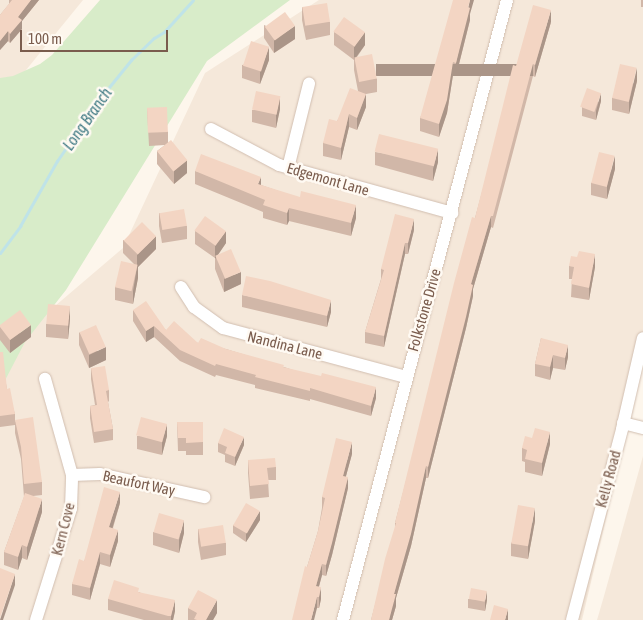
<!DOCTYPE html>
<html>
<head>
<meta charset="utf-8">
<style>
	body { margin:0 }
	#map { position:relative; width:643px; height:620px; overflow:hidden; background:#fdf6ec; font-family:"Asap Condensed",sans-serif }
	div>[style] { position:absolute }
	.residential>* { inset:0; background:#f5e8da }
	.green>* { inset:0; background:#d8ecc9 }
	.stream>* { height:3px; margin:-1.5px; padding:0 1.5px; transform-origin:1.5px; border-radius:1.5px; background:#bfe3e8 }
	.roads { filter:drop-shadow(0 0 1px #d1beb0) drop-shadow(0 0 1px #d1beb0) }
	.minor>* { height:12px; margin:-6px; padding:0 6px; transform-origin:6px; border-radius:6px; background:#fff }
	.wall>* { inset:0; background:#d1b7a8; transform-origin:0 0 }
	.shaded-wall>* { inset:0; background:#aa9588; transform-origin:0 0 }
	.building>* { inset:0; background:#f3d5c3; transform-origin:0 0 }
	span { translate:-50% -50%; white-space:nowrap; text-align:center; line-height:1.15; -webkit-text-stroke:5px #fffaf3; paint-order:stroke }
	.street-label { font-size:15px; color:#7a5c4d }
	.water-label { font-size:16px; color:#437c86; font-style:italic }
	.scale { position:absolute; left:20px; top:30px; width:148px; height:22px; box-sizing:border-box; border:2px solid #7a5c4d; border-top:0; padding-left:6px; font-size:15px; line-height:18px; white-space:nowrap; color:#7a5c4d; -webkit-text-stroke:4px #fffaf3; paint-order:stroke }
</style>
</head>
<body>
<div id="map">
	<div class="residential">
		<i style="clip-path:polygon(0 0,83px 0,0 102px)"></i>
		<i style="clip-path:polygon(319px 0,643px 0,643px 363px,582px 620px,0 620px,0 339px,14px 341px,123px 248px,205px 73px)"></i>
		<i style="clip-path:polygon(643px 456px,643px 620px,597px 620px,604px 596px)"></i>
	</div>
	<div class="green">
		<i style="clip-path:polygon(100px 0,290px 0,207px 61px,66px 290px,25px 342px,0 390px,0 78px,13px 76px,40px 64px,52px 55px)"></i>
	</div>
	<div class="stream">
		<i style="left:0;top:253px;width:34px;rotate:-53deg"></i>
		<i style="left:20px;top:226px;width:75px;rotate:-60.4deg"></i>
		<i style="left:57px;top:161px;width:78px;rotate:-55.5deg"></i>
		<i style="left:101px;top:97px;width:48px;rotate:-51deg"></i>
		<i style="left:131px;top:60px;width:32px;rotate:-44deg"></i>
		<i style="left:154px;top:38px;width:12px;rotate:-31deg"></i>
		<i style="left:164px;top:32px;width:43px;rotate:-47.8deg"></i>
	</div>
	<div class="roads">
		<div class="minor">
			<i style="left:211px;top:129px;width:77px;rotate:27.9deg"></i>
			<i style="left:279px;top:165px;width:180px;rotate:15.5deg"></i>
			<i style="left:288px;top:168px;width:87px;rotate:-76deg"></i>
			<i style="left:181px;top:287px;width:24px;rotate:57deg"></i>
			<i style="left:194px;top:307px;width:36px;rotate:36deg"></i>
			<i style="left:223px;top:328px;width:189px;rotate:15deg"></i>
			<i style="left:623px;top:423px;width:21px;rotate:14deg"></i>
			<i style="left:72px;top:475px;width:28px;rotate:-2deg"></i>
			<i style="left:100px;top:474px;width:107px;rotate:12.5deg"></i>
			<i style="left:36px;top:620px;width:117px;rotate:-72.6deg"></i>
			<i style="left:71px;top:508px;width:33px;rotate:-88deg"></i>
			<i style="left:72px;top:475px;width:100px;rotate:-105.7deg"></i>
			<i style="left:343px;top:620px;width:641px;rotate:-75.18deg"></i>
			<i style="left:572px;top:620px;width:197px;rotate:-75.3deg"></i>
			<i style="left:622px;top:429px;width:93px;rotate:-77deg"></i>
		</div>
	</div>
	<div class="wall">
		<i style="clip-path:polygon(9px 0,39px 0,22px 21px,22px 29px,10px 43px,8px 41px,0 50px,0 15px,9px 4px)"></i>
		<i style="left:641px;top:0;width:2px;height:7px"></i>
		<i style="clip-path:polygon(302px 7px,330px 22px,330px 35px,306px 40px,302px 20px)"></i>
		<i style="clip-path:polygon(470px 14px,470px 20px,456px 76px,453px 75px,447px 113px,439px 137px,420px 131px,420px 118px)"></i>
		<i style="clip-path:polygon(551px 22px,535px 77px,533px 76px,493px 228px,491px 227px,473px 289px,473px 296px,466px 328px,428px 478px,426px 478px,411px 546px,396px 598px,396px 606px,392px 620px,371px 620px,395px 529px,395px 523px,475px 218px,516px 66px)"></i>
		<i style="clip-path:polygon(264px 25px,295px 39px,274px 53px,264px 38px)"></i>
		<i style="clip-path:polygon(334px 32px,365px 45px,357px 57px,377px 79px,377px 92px,366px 94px,366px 107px,357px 130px,349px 127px,341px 160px,323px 156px,323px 143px,337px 121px,358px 91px,354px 70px,354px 60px,334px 45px)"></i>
		<i style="clip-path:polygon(269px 60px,260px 84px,242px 78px,242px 65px)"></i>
		<i style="clip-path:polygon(637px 81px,629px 114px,612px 110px,612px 98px)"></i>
		<i style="clip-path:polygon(601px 101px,596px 120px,582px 116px,582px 107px)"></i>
		<i style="clip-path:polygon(147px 108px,168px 132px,168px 142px,187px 173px,174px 184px,157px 164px,157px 151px,165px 145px,149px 146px)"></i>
		<i style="clip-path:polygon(280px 109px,276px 128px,252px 122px,252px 110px)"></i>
		<i style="clip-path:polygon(375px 152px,438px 162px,433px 181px,375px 165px)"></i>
		<i style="clip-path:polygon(615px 169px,607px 199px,591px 195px,591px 183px)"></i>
		<i style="clip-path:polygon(195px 171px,261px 185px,356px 218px,351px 236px,289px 221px,287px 225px,263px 218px,263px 212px,195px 184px)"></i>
		<i style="clip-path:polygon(159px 213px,187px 226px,187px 239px,162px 243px,159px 226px)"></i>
		<i style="clip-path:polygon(414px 230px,408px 254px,405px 254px,384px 347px,365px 343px,365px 332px,381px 279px,381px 269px)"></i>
		<i style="clip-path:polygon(195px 231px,226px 243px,218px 255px,241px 284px,224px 292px,215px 269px,215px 258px,195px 244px)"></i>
		<i style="clip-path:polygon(123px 240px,156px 249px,138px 267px,138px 278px,133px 304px,115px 300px,115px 287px,134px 264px,123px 253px)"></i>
		<i style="clip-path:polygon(569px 266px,595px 267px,589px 300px,571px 297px,572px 279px,569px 279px)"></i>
		<i style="clip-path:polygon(242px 295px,331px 312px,327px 327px,242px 307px)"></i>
		<i style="clip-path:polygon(133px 310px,166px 330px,198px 343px,226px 349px,284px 367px,376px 398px,371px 416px,310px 399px,310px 401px,255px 388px,255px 385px,216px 375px,215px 377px,180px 361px,154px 337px,146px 342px,133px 321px)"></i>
		<i style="clip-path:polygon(70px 319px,68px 339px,46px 337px,46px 324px)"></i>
		<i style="clip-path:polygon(0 325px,31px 337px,10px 353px,0 340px)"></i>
		<i style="clip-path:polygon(79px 332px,106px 360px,89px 368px,79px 345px)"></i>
		<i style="clip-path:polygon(541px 338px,568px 357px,565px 370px,553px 368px,550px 380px,535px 376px,535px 364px)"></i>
		<i style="clip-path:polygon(0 352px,7px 389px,15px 414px,15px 425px,0 427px)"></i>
		<i style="clip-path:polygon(91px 368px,109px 390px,109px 401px,108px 402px,113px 429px,113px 440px,94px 443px,90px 418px,90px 406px,95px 405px,91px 379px)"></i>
		<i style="clip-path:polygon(15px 420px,42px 482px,42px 495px,33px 496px,42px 512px,27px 560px,22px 558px,18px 570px,4px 565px,4px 552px,24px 497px,21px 459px,15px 433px)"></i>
		<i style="clip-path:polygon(177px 422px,203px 422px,203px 455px,186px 455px,186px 451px,178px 451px)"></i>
		<i style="clip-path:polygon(137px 436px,167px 436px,162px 455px,137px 449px)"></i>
		<i style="clip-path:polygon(218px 443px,244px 445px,235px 466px,225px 462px,225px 455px,218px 452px)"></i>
		<i style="clip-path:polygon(550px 444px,542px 476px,525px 472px,525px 462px,522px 461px,522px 448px)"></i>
		<i style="clip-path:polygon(352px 454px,346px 476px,348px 488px,332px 555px,326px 576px,322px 575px,319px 587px,321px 599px,319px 608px,317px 608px,307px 567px,318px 531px,322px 508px,322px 497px)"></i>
		<i style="clip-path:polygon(248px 460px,276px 467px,276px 480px,268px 480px,269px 497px,250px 499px,248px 473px)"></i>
		<i style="clip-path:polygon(120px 503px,113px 528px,118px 541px,110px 567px,100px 564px,90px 600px,72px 595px,72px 584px,84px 561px)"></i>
		<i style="clip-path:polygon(260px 520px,246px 542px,233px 533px,233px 525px)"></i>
		<i style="clip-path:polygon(535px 521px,528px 559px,511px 556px,511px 543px)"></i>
		<i style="clip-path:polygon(198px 529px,226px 543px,226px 555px,201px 560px,198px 542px)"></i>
		<i style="clip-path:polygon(153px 532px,184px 533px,179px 553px,153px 545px)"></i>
		<i style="clip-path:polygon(139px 592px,175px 611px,173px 620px,144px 620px,108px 610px,108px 599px)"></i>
		<i style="clip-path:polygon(468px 599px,487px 600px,485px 611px,468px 608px)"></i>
		<i style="clip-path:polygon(188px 608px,217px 613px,213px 620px,188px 620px)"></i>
	</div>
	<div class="shaded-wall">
		<i style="clip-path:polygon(31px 0,39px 0,22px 21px,22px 29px,10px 43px,10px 34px,18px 17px)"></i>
		<i style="clip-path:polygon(470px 0,474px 0,470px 14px,470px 20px,456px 76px,456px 63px)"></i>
		<i style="clip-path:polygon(551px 10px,551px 22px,535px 77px,535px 65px)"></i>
		<i style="clip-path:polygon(295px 26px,295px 39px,274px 53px,274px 40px)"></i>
		<i style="clip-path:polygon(8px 31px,8px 41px,0 50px,0 41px)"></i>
		<i style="clip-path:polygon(365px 32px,365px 45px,354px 60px,354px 47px)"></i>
		<i style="clip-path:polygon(269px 47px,269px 60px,260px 84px,260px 72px)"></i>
		<i style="clip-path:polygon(453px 62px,453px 75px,447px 113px,439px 137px,439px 124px)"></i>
		<i style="left:533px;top:64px;width:12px;height:157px;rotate:90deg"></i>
		<i style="clip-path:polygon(637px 68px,637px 81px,629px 114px,629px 102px)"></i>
		<i style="clip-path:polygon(601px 93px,601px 101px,596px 120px,596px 111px)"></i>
		<i style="clip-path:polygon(366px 94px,366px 107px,357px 130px,357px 118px)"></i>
		<i style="clip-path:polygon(280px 96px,280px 109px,276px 128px,276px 115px)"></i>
		<i style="clip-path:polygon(349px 114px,349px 127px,341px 160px,341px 148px)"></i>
		<i style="clip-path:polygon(438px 149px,438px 162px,433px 181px,433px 169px)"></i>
		<i style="clip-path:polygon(615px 156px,615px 169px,607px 199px,607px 186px)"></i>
		<i style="clip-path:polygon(187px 160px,187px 173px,174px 184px,174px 171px)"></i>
		<i style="clip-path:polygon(261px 177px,261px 190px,258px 184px)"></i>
		<i style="clip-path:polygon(356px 205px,356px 218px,351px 236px,351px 223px)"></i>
		<i style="clip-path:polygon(289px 208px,289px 221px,287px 225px,287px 213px)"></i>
		<i style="clip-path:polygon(491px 216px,491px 227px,473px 289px,473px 296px,466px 328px,428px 478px,428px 467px,471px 284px)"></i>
		<i style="clip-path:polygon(414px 219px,414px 230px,408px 254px,408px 243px)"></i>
		<i style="clip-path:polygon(226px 231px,226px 243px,215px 259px,215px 246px)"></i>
		<i style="clip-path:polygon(156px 236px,156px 249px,138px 267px,138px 278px,133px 304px,133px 291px,137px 267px,137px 255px)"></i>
		<i style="clip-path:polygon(405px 243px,405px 254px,384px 347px,384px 336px)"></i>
		<i style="clip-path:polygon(595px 254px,595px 267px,589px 300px,589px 288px)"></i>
		<i style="clip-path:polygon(241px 272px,241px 284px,224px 292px,224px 279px)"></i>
		<i style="clip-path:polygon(331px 300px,331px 312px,327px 327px,327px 316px)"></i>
		<i style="clip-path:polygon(70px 306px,70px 319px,68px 339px,68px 326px)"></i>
		<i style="clip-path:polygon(31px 325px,31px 337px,10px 353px,10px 340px)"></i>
		<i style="clip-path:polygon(154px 326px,154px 337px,146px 342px,146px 331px)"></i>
		<i style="clip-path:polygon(568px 345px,568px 357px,565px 370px,565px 358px)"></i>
		<i style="clip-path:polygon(106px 347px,106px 360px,89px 368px,89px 355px)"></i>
		<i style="clip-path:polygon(553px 355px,553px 368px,550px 380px,550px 367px)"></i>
		<i style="clip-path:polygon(376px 387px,376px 398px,371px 416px,371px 406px)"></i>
		<i style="clip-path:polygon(167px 424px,167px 436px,162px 455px,162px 442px)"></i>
		<i style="clip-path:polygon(550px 432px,550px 444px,542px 476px,542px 463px)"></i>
		<i style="clip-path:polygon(244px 437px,244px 445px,235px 466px,235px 457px)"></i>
		<i style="clip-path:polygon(352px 442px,352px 454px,343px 487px,343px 476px)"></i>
		<i style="clip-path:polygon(426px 466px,426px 478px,411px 546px,396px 598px,396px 606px,392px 620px,389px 620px,394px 594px)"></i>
		<i style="clip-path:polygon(348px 477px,348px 488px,332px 555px,326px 576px,326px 565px)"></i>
		<i style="clip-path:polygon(120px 492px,120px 503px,109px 539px,109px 527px)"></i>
		<i style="clip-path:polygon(42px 499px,42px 512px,27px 560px,27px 547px)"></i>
		<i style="clip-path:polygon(535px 508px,535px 521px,528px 559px,528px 546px)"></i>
		<i style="clip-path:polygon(260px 511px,260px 520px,246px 542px,246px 533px)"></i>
		<i style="clip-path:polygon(184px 520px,184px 533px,179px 553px,179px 540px)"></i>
		<i style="clip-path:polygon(118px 530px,118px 541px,110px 567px,110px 555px)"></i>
		<i style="clip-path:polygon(22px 545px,22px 558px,18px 570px,18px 557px)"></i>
		<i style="clip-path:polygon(100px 552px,100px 564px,90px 600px,90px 588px)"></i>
		<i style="clip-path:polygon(322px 564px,322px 575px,316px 597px,316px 586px)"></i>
		<i style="clip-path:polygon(15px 574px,15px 585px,3px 620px,0 620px)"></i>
		<i style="clip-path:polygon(321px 587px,321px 599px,319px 608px,319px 597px)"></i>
		<i style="clip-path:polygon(487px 591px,487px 600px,485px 611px,485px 602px)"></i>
		<i style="clip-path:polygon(317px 597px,317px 608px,314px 620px,311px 620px)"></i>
		<i style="clip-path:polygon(175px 600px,175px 611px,173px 620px,171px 620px,171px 616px)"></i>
		<i style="clip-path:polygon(217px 600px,217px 613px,213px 620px,206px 620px)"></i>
		<i style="clip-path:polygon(508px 609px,508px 620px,505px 620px)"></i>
	</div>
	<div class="building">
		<i style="clip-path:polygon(12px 0,31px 0,18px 17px,22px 20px,10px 34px,8px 31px,0 41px,0 15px)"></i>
		<i style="clip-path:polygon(453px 0,470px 0,468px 7px,470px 8px,456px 63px,453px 62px,447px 100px,439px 124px,420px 118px)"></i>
		<i style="left:327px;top:3px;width:19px;height:25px;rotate:81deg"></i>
		<i style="clip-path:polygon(533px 5px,551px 10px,535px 65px,533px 64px,493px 216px,491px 216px,471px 284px,473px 285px,466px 317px,428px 467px,426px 466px,411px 534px,394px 594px,396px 594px,389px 620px,371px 620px,385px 559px,396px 523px,395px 523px,454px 283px,472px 217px,475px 218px,513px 65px,516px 66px)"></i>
		<i style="left:285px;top:12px;width:17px;height:25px;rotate:54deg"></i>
		<i style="left:344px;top:17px;width:26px;height:18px;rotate:36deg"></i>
		<i style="left:251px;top:41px;width:19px;height:26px;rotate:18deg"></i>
		<i style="left:372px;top:54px;width:25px;height:18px;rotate:79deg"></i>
		<i style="left:620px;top:64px;width:17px;height:35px;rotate:13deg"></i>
		<i style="clip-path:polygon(350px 88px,366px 94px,357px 118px,349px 114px,341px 148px,323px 143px,329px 119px,337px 121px)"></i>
		<i style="left:587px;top:88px;width:15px;height:20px;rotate:20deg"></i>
		<i style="left:256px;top:91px;width:25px;height:19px;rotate:12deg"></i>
		<i style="left:167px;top:107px;width:25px;height:20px;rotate:88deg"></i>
		<i style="left:379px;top:134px;width:61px;height:18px;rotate:14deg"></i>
		<i style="left:171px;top:140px;width:26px;height:18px;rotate:51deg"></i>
		<i style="left:599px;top:152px;width:16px;height:32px;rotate:14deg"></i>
		<i style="clip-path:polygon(201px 154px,261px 177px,258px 184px,300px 197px,301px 191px,356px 205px,351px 223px,289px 208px,287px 213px,263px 205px,265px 200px,195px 171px)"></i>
		<i style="left:184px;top:209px;width:17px;height:25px;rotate:80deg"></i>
		<i style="clip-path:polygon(395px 214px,414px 219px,408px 243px,405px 243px,384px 336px,365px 332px,384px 270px,381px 269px)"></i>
		<i style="left:205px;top:216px;width:26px;height:18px;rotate:36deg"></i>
		<i style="left:142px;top:222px;width:20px;height:26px;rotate:45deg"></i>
		<i style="left:231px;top:249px;width:25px;height:17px;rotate:67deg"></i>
		<i style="clip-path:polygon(579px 251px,595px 254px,589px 288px,571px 284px,574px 267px,569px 266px,571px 256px,577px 257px)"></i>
		<i style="left:121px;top:261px;width:17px;height:27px;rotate:13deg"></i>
		<i style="clip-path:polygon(246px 276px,270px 281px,331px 300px,327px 316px,242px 295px)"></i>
		<i style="clip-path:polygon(146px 301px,166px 330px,174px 321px,198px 343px,201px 338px,226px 349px,284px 365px,283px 367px,321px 376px,322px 373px,376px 387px,371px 406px,310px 388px,310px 391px,255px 377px,256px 375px,216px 364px,215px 366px,180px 350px,154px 326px,146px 331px,133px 310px)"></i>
		<i style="left:48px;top:304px;width:22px;height:20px;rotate:5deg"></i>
		<i style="clip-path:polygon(20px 310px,31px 325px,10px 340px,0 327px,0 325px)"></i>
		<i style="left:96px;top:325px;width:24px;height:18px;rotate:66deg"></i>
		<i style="clip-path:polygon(541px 338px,568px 345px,565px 358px,553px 355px,550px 367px,535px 364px)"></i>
		<i style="clip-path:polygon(0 352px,3px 352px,7px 389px,10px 388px,15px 414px,0 416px)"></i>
		<i style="clip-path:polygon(105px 366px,109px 390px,106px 391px,113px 429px,94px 432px,90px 406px,97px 405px,91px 368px)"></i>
		<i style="clip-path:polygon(33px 417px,42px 482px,24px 484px,21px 447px,15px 420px)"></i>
		<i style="left:141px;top:417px;width:27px;height:19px;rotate:15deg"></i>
		<i style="clip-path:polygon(177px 422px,203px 422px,203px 442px,186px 443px,186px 438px,178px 438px)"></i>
		<i style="clip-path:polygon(224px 428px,244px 437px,235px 457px,225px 453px,227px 447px,218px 443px)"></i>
		<i style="clip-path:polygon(535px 428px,550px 432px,542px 463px,525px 459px,527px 450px,522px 448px,525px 436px,532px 438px)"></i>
		<i style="clip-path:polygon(336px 438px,352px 442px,343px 476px,348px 477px,332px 543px,326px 565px,322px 564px,316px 586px,321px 587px,319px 597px,317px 597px,311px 620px,292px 620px,305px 566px,307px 567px,318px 531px,325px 498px,322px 497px)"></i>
		<i style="clip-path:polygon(275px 458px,276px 467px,267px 468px,269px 484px,250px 486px,248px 460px)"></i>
		<i style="clip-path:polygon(104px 487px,120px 492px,109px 527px,118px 530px,110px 555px,100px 552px,90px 588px,72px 584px,79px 559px,84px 561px)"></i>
		<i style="clip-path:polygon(25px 493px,42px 499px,27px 547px,22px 545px,18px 557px,4px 552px)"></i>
		<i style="left:246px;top:503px;width:16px;height:26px;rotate:30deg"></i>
		<i style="left:518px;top:505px;width:17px;height:39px;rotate:10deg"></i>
		<i style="left:159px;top:513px;width:26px;height:20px;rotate:16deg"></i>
		<i style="left:223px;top:525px;width:18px;height:25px;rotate:81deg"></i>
		<i style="clip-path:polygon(0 568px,15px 574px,0 618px)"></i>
		<i style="clip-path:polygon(114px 580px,139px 588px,138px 592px,175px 600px,171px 616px,168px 616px,108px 599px)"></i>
		<i style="left:471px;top:588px;width:16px;height:11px;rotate:11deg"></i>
		<i style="clip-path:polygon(198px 590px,217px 600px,206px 620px,197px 620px,194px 619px,197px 613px,188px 608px)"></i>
		<i style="clip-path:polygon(494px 605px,508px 609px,505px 620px,490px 620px)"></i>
	</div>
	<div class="street-label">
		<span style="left:328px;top:179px;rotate:16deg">Edgemont Lane</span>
		<span style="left:424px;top:310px;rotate:-74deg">Folkstone Drive</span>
		<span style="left:285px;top:345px;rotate:14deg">Nandina Lane</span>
		<span style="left:608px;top:479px;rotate:-75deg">Kelly Road</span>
		<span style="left:139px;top:483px;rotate:12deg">Beaufort Way</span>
		<span style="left:63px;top:529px;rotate:-76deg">Kern Cove</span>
	</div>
	<div class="water-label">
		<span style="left:87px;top:119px;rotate:-55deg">Long Branch</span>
	</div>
	<div class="scale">100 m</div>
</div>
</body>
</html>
